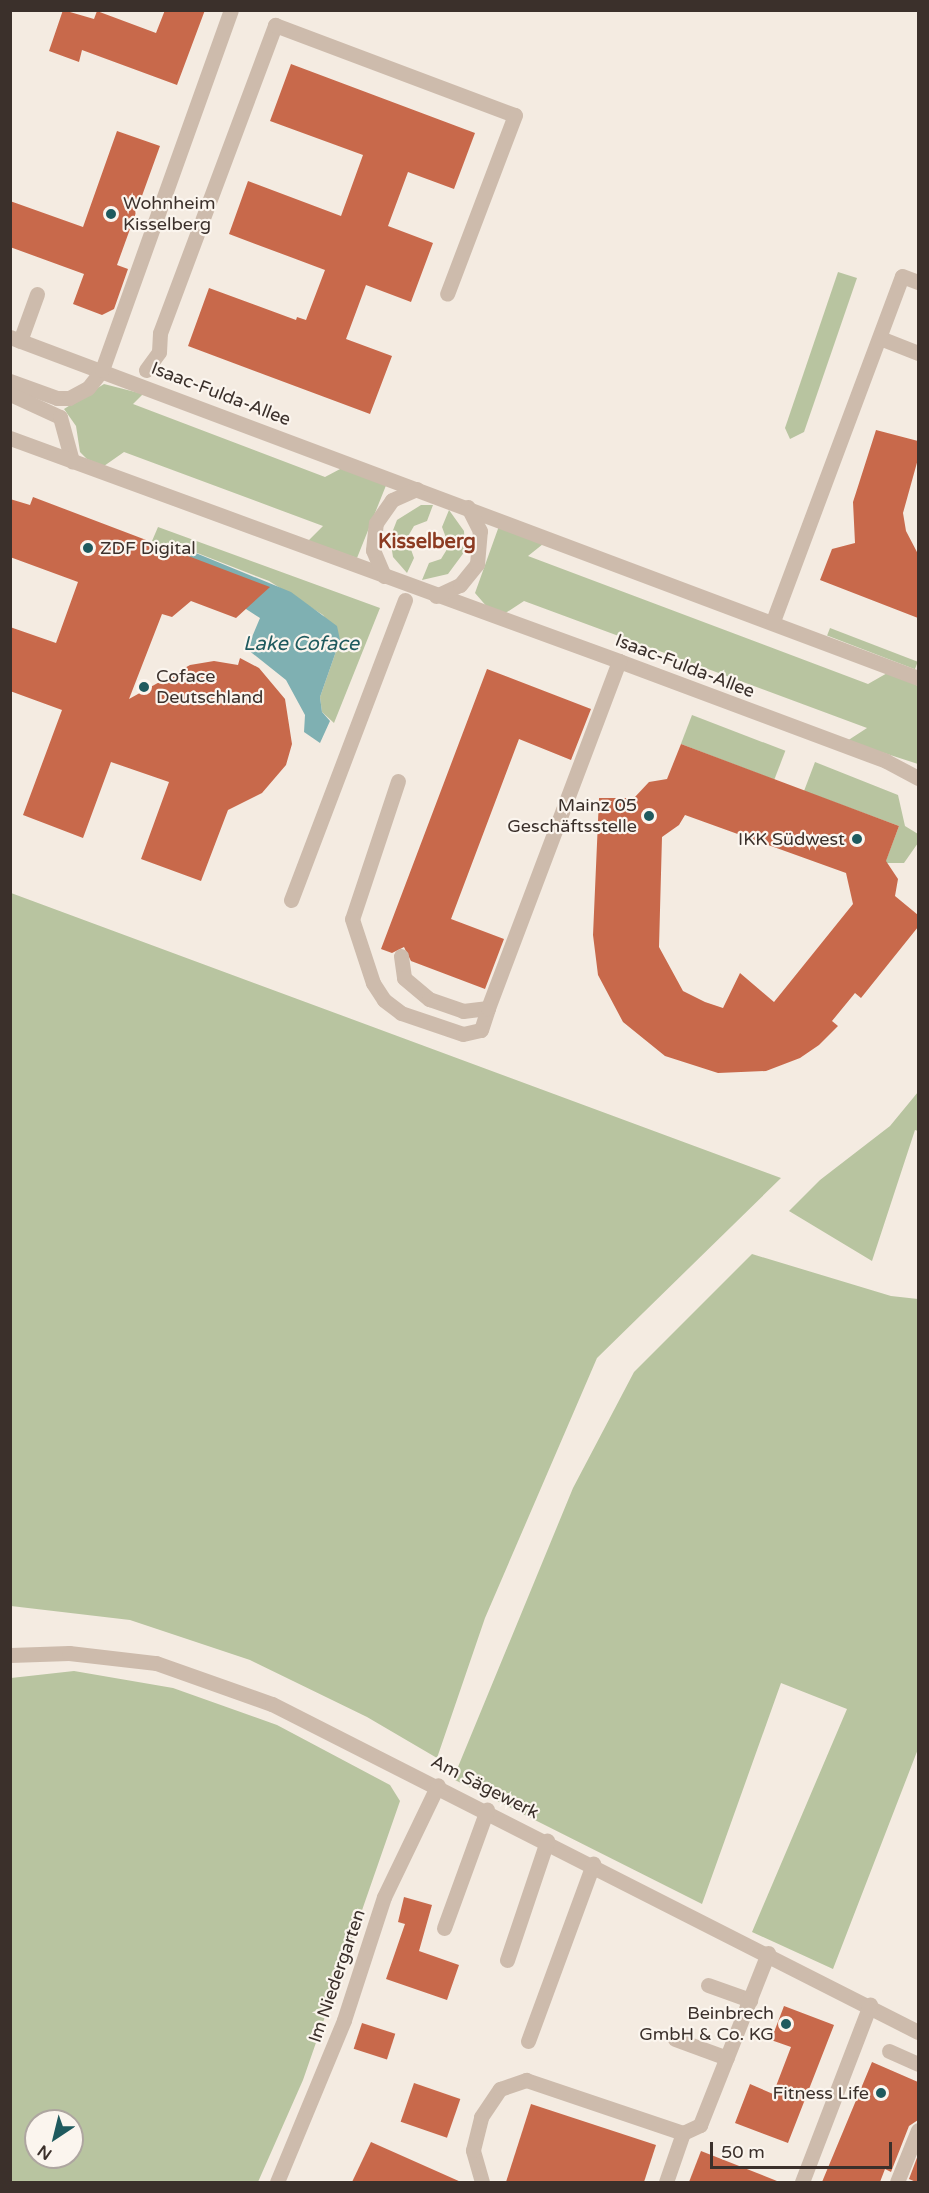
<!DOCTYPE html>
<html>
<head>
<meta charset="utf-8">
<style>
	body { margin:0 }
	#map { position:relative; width:929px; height:2193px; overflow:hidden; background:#f4ebe1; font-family:"Varela Round",sans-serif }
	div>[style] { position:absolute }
	.green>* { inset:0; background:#b8c4a0; transform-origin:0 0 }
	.water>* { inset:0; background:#7fb0b2 }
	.building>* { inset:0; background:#c8694b; transform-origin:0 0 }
	.minor>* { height:15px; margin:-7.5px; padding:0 7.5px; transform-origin:7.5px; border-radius:7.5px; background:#cdbbac }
	.dots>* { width:16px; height:16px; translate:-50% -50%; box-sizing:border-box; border:3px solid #fbf5ee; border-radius:50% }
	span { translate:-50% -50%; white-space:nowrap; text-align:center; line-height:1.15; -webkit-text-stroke:4.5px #fbf5ee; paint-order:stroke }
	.poi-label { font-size:18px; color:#3b302b }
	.left { translate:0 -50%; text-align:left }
	.right { translate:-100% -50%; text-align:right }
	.street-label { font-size:18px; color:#3b302b }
	.neighbourhood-label { font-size:20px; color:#8c3b22; font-weight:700 }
	.water-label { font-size:20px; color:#1f5a5e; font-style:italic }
	.frame { position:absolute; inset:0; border:12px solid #3b302b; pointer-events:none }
	.north { position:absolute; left:24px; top:2109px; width:60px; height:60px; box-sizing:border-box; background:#fbf5ee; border:2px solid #aea6a0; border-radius:50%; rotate:215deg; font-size:16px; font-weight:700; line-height:24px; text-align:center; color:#3b302b }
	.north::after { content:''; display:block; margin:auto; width:21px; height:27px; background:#1f5a5e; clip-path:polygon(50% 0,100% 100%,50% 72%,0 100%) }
	.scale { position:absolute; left:710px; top:2142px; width:182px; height:27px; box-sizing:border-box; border:3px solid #3b302b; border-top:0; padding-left:8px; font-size:18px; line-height:21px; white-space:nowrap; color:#3b302b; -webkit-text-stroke:4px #fbf5ee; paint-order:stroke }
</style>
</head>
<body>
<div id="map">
	<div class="green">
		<i style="clip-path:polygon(838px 272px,857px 278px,804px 432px,790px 439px,785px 428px)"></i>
		<i style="clip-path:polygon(104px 384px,143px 394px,133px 404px,325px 477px,342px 468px,387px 483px,357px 558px,308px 541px,323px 526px,124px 452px,104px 466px,87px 459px,80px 452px,76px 426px,64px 409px)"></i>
		<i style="clip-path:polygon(421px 505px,433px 505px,427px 521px,414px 526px,407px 538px,414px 558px,407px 573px,393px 557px,390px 538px,397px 520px)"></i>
		<i style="clip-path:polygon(449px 510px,464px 531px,465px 551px,448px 574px,422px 580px,429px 563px,441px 559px,449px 546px,442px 527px)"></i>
		<i style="clip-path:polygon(499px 526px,543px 544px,528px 556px,868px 684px,889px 672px,918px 686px,918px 764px,847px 741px,867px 728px,524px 601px,504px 614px,488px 608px,475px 593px)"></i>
		<i style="clip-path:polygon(158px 527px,380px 608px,334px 723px,322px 712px,320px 697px,340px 640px,323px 615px,269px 581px,187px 549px,185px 554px,152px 541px)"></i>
		<i style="left:830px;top:628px;width:94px;height:8px;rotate:21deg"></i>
		<i style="left:692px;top:715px;width:100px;height:31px;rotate:21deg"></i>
		<i style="clip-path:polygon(815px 762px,898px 795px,905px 826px,918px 834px,918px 843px,904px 863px,885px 863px,899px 826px,804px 791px)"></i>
		<i style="clip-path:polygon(11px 893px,781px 1178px,597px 1358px,485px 1618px,437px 1758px,367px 1717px,250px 1660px,130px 1620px,11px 1606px)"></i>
		<i style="clip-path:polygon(918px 1092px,918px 1131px,915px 1130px,872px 1261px,789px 1211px,820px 1180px,890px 1126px)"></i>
		<i style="clip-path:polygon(752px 1254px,891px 1296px,918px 1299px,918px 1749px,833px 1969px,752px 1932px,847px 1709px,781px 1683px,702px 1904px,453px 1779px,573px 1488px,634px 1372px)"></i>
		<i style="clip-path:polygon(evenodd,74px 1671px,173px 1688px,277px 1725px,390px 1785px,400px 1801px,303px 2080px,258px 2182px,11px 2182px,11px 1678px,74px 1671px,36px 2121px,72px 2121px,72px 2157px,36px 2157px,36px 2121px)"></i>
	</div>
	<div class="water">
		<i style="clip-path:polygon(186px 549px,291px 592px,337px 626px,340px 640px,320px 697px,322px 712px,330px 721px,320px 743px,304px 732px,305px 715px,286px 680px,247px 649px,260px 618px,246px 609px,175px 580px)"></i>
	</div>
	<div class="building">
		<i style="clip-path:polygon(63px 10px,94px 19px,97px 11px,156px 33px,165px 10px,205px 10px,177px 85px,82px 50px,79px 62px,49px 51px)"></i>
		<i style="clip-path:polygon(291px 64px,475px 133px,454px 189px,408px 172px,388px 226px,433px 243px,411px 302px,366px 285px,346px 339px,392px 356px,370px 414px,188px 346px,209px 288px,296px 320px,297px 317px,306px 320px,325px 270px,229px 234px,248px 181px,341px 216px,363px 155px,270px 121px)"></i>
		<i style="clip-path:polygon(117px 131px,160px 146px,117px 265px,128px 269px,114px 309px,102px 315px,73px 304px,84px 274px,10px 247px,10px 201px,83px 227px)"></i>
		<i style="clip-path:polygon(876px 430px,918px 441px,918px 459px,903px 513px,906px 531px,918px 554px,918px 618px,820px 580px,832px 549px,855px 543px,853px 502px)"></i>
		<i style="clip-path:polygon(33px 497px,270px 587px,236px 618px,191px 601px,172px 617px,162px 614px,129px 699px,190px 665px,214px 661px,238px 665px,240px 658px,259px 668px,285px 699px,292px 744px,286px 765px,262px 793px,228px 810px,201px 881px,141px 859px,169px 782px,111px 762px,83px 838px,23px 815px,62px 710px,10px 691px,10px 627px,56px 643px,78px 582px,10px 557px,10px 499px,30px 505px)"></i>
		<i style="clip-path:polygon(487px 669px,591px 709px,571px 760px,519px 739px,451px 919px,504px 939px,485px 989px,411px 961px,404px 947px,392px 953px,381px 949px)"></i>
		<i style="clip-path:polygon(evenodd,681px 744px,899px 826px,886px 861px,898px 879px,895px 896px,918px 915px,918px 927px,861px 998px,855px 993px,832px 1021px,838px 1026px,819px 1045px,800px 1058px,766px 1071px,718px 1073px,665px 1056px,623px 1022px,598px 975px,593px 935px,599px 798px,634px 798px,649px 782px,667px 779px,681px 744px,685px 815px,846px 873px,853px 904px,774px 1002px,740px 973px,723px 1008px,705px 1002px,683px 991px,659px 947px,662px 837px,679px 825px,685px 815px)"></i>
		<i style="clip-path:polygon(404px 1897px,432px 1905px,419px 1951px,459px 1965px,447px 2000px,386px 1979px,405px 1924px,398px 1922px)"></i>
		<i style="clip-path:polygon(784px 2006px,834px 2025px,788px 2143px,735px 2123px,750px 2084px,773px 2094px,791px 2047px,771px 2040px)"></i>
		<i style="left:362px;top:2023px;width:35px;height:27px;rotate:18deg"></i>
		<i style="clip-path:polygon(872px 2062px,918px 2082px,918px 2120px,909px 2126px,891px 2172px,885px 2169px,880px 2182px,822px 2182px)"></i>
		<i style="left:414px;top:2083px;width:49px;height:41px;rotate:19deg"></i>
		<i style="clip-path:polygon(531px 2104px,656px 2145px,644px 2182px,506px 2182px)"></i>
		<i style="clip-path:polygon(371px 2142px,461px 2182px,352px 2182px)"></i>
		<i style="clip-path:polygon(701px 2151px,777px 2181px,777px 2182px,689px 2182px)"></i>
		<i style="clip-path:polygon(918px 2155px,918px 2182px,916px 2182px,909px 2179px)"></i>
	</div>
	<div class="minor">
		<i style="left:10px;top:337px;width:970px;rotate:20.58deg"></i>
		<i style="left:880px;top:338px;width:41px;rotate:21.5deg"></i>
		<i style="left:20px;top:341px;width:50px;rotate:-70.1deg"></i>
		<i style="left:146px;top:370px;width:22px;rotate:-54deg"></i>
		<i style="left:159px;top:352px;width:19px;rotate:-87deg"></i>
		<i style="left:160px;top:333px;width:329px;rotate:-69.5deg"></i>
		<i style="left:275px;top:25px;width:256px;rotate:20.6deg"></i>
		<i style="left:515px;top:115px;width:191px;rotate:110.8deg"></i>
		<i style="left:10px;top:381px;width:50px;rotate:19.9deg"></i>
		<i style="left:57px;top:398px;width:12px"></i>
		<i style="left:69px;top:398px;width:21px;rotate:-28deg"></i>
		<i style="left:88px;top:388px;width:23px;rotate:-52deg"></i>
		<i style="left:102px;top:370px;width:382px;rotate:-70.3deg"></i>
		<i style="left:10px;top:394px;width:55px;rotate:24.7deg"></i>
		<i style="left:60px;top:417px;width:46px;rotate:74.7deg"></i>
		<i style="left:10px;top:438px;width:649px;rotate:20.11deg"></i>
		<i style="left:619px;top:661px;width:285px;rotate:20.5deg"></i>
		<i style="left:886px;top:761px;width:36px;rotate:28deg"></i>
		<i style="left:384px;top:576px;width:28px;rotate:-113deg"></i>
		<i style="left:373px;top:550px;width:27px;rotate:-84deg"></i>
		<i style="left:376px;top:523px;width:28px;rotate:-55deg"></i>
		<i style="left:392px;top:500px;width:27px;rotate:-24deg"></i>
		<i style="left:436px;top:596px;width:26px;rotate:-25deg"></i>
		<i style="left:460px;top:585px;width:27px;rotate:-51deg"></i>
		<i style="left:477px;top:564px;width:33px;rotate:-85deg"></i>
		<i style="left:480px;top:531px;width:27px;rotate:-117deg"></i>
		<i style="left:773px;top:621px;width:368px;rotate:-69.5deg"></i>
		<i style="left:902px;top:276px;width:17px;rotate:21deg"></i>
		<i style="left:398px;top:781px;width:145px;rotate:108.4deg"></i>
		<i style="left:352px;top:919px;width:67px;rotate:71.8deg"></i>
		<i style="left:373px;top:983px;width:20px;rotate:57deg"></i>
		<i style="left:384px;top:1000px;width:21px;rotate:37deg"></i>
		<i style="left:401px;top:1013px;width:65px;rotate:18.7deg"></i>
		<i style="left:463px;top:1034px;width:18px;rotate:-13deg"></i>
		<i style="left:481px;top:1030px;width:23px;rotate:-72deg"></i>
		<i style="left:291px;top:900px;width:321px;rotate:-69.2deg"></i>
		<i style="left:401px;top:956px;width:22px;rotate:82deg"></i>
		<i style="left:404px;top:978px;width:33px;rotate:40deg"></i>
		<i style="left:429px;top:999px;width:36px;rotate:19deg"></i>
		<i style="left:463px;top:1011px;width:25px;rotate:-7deg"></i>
		<i style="left:488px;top:1008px;width:371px;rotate:-69.3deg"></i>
		<i style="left:10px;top:1655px;width:59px;rotate:-1.9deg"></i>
		<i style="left:69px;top:1653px;width:88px;rotate:6.6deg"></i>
		<i style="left:156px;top:1663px;width:123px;rotate:19.5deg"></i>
		<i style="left:272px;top:1704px;width:724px;rotate:26.92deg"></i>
		<i style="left:444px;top:1928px;width:126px;rotate:-70deg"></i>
		<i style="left:507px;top:1960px;width:126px;rotate:-71.4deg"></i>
		<i style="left:708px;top:1985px;width:45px;rotate:19.7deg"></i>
		<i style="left:675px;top:2039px;width:55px;rotate:20.1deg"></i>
		<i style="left:528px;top:2041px;width:189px;rotate:-69.8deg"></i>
		<i style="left:889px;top:2051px;width:32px;rotate:24deg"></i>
		<i style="left:277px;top:2182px;width:175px;rotate:-67.5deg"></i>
		<i style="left:344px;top:2020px;width:129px;rotate:-72deg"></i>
		<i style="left:384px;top:1897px;width:124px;rotate:-64.3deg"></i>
		<i style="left:482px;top:2182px;width:33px;rotate:-106deg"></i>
		<i style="left:473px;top:2150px;width:34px;rotate:-76deg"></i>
		<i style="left:481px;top:2117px;width:34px;rotate:-56deg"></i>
		<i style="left:500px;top:2089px;width:28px;rotate:-19deg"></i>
		<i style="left:526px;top:2080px;width:166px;rotate:18.7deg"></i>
		<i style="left:683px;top:2133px;width:19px;rotate:-25deg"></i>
		<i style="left:700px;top:2125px;width:185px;rotate:-68.4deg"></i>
		<i style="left:666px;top:2182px;width:52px;rotate:-70.9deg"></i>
		<i style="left:802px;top:2182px;width:190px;rotate:-69deg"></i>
		<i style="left:897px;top:2182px;width:56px;rotate:-68deg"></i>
	</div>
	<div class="dots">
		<i style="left:111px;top:214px;background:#1f5a5e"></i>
		<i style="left:88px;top:548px;background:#1f5a5e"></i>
		<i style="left:144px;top:687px;background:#1f5a5e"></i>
		<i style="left:649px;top:816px;background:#1f5a5e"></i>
		<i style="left:857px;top:839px;background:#1f5a5e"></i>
		<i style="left:786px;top:2024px;background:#1f5a5e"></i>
		<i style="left:881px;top:2093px;background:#1f5a5e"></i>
	</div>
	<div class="poi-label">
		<span class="left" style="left:123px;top:214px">Wohnheim<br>Kisselberg</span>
		<span class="left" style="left:100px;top:548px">ZDF Digital</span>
		<span class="left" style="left:156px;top:687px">Coface<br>Deutschland</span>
		<span class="right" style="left:637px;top:816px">Mainz 05<br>Geschäftsstelle</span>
		<span class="right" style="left:845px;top:839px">IKK Südwest</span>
		<span class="right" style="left:774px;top:2024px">Beinbrech<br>GmbH &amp; Co. KG</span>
		<span class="right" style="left:869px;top:2093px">Fitness Life</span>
	</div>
	<div class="street-label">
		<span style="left:221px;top:394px;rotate:21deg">Isaac-Fulda-Allee</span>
		<span style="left:685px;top:666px;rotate:21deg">Isaac-Fulda-Allee</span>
		<span style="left:485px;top:1787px;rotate:27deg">Am Sägewerk</span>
		<span style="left:337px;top:1976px;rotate:-71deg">Im Niedergarten</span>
	</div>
	<div class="neighbourhood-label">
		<span style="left:427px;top:542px">Kisselberg</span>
	</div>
	<div class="water-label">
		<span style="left:301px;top:644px">Lake Coface</span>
	</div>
	<div class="frame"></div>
	<div class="north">N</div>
	<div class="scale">50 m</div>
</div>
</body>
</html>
